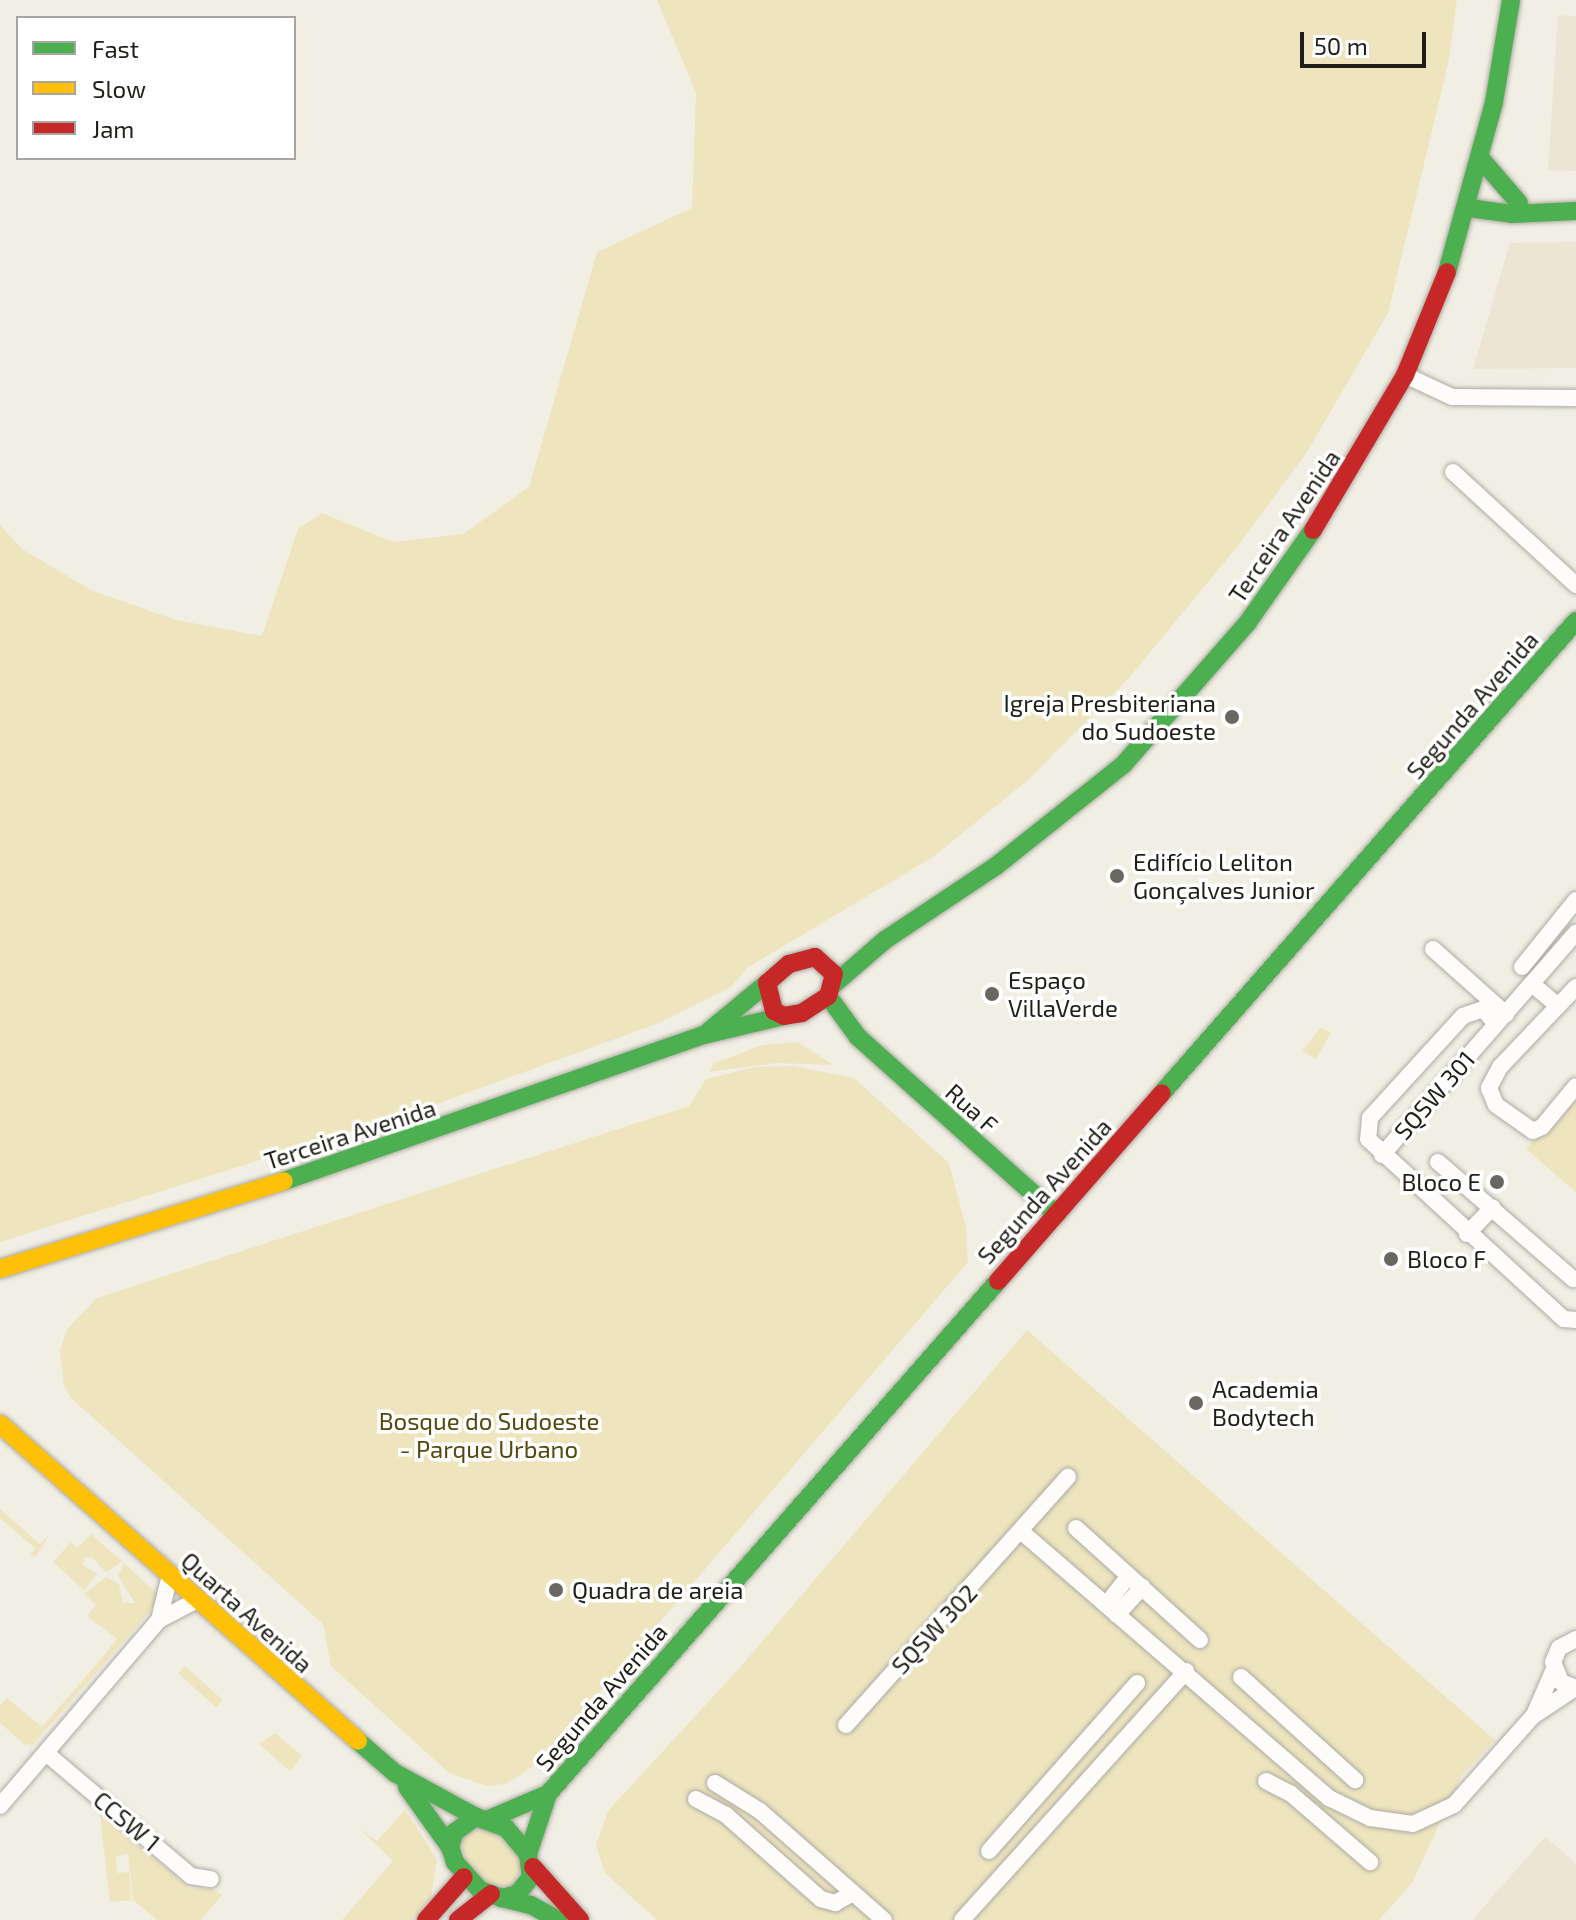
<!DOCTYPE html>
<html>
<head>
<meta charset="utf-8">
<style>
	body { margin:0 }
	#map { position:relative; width:1576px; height:1920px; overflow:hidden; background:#f1eee4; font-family:"Exo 2",sans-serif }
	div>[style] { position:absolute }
	.built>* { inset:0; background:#ebe6d3 }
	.green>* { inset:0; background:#eee5bf; transform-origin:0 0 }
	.roads { filter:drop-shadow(0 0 2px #adaba3) drop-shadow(0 0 2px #adaba3) }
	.street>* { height:16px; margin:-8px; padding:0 8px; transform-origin:8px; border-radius:8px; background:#fdfcfb }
	.fast>* { height:18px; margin:-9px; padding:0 9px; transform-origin:9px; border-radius:9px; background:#4caf50 }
	.slow>* { height:18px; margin:-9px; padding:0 9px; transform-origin:9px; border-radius:9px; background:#ffc107 }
	.jam>* { height:18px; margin:-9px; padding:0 9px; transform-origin:9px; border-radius:9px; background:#c62828 }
	.dots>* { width:22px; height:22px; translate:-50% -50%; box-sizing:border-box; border:4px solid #fff; border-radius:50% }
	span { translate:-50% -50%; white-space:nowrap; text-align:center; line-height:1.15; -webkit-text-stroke:7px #fff; paint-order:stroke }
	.street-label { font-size:24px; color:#201e18 }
	.poi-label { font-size:24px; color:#201e18 }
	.right { translate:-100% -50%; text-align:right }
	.left { translate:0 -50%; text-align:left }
	.park-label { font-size:24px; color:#54480d }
	.legend { position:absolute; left:16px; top:16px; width:280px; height:144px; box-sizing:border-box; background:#fff; border:2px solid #a6a5a3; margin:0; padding:10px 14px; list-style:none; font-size:24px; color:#201e18 }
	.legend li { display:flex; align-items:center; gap:16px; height:40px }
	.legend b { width:40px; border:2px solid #a6a5a3 }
	.scale { position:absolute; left:1300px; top:32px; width:126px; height:36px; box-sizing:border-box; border:4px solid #201e18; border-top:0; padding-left:10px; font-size:24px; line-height:28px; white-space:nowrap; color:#201e18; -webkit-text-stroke:6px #fff; paint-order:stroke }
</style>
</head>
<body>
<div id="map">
	<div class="built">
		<i style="clip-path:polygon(1558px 15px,1576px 16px,1576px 171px,1548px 170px)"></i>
		<i style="clip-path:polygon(1576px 242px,1576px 368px,1473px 369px,1510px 243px)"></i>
		<i style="clip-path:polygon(1545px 1837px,1576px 1863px,1576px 1920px,1472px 1920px)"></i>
	</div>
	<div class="green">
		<i style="clip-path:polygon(657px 0,1457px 0,1449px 60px,1388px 313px,1307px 452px,1237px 547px,1128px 679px,1028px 780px,933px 857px,747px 968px,731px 987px,659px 1023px,437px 1104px,0 1242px,0 525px,22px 549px,93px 591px,176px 620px,262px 636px,298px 529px,322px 513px,393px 542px,463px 534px,529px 487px,597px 252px,692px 208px,696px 93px)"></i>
		<i style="clip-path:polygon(1321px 1027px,1331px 1033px,1316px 1059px,1302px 1051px)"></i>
		<i style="clip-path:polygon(797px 1042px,834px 1065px,776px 1063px,709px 1072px,714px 1063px,763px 1045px)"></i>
		<i style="clip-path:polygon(793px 1066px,854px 1078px,949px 1163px,966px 1227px,968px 1262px,541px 1761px,506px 1784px,487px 1786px,449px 1773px,331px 1666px,323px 1624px,71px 1398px,64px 1385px,60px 1350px,67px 1329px,97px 1298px,689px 1106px,706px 1079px,755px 1067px)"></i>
		<i style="clip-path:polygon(1576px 1091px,1576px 1192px,1526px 1149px)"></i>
		<i style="clip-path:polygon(1027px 1330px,1495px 1740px,1462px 1775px,1412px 1883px,1379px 1920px,657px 1920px,605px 1873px,596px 1845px,608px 1811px,743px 1664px)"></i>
		<i style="clip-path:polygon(0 1509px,40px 1544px,49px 1535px,36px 1557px,30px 1555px,35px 1548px,0 1518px)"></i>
		<i style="clip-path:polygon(91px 1534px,122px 1561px,106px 1573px,93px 1558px,85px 1557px,83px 1565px,97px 1574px,84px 1590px,53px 1562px,71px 1542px,78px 1548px)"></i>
		<i style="clip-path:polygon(124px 1563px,160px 1596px,158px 1602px,30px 1748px,31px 1744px,25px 1745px,0 1723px,0 1705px,7px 1698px,42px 1727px,96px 1665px,117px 1639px,87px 1616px,96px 1605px,84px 1594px,106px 1577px,119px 1584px,123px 1603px,135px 1603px,118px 1576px)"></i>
		<i style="left:185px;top:1666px;width:51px;height:10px;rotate:42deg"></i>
		<i style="clip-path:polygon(275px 1733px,302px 1756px,290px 1771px,259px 1744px)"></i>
		<i style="clip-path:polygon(405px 1810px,437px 1859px,431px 1897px,412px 1920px,342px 1920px,393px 1861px,359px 1828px,377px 1841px)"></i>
		<i style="clip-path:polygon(104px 1814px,190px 1889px,213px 1888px,222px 1895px,201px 1920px,157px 1920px,133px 1900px,128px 1854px,116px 1856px,117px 1873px,129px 1872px,131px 1900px,110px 1902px,100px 1815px)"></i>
		<i style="clip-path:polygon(482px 1824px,525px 1859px,512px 1888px,476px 1881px,458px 1840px)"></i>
	</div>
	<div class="roads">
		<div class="street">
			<i style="left:1405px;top:375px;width:52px;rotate:25.1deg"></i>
			<i style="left:1452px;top:397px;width:124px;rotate:0.5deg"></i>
			<i style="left:1453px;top:472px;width:167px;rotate:42.6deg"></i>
			<i style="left:1433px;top:949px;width:98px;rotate:41.7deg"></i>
			<i style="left:1522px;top:967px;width:86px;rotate:-51.1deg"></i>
			<i style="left:1532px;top:984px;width:34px;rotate:40deg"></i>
			<i style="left:1576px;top:987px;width:110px;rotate:133.5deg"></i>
			<i style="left:1500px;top:1067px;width:24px;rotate:118deg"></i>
			<i style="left:1489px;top:1088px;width:18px;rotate:68deg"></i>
			<i style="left:1496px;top:1105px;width:45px;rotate:35.1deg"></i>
			<i style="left:1533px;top:1131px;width:10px;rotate:-24deg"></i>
			<i style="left:1542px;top:1127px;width:53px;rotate:-50.3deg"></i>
			<i style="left:1496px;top:1024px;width:20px;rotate:-131deg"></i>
			<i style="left:1483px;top:1009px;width:21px;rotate:161deg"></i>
			<i style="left:1463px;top:1016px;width:138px;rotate:132.4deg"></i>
			<i style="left:1370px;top:1118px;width:21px;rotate:95deg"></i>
			<i style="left:1368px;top:1139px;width:266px;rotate:42.6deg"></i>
			<i style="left:1564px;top:1319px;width:12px;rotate:5deg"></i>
			<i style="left:1382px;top:1155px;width:295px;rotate:-48.9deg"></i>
			<i style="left:1438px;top:1162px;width:179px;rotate:40.9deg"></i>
			<i style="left:1467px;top:1234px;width:37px;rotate:-46deg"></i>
			<i style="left:1076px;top:1528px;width:167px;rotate:42.1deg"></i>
			<i style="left:1023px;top:1533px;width:405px;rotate:40.9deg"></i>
			<i style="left:1329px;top:1798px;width:46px;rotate:26deg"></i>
			<i style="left:1370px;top:1818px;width:43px;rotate:7.9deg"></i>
			<i style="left:1413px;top:1824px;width:45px;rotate:-24.9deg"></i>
			<i style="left:1454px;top:1805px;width:119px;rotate:-48.4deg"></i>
			<i style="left:1533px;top:1716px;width:50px;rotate:-33.7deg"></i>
			<i style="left:1106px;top:1605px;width:37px;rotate:-52deg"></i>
			<i style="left:1117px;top:1615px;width:38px;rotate:-48deg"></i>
			<i style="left:159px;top:1620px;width:46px;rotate:-76.3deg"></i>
			<i style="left:1576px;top:1639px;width:19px;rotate:152deg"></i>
			<i style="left:1559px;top:1648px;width:15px;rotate:113deg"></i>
			<i style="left:1553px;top:1662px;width:22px;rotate:68deg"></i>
			<i style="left:1561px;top:1682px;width:16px;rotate:22deg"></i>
			<i style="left:1241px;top:1677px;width:154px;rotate:42.1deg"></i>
			<i style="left:1534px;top:1715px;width:50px;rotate:-66.5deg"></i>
			<i style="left:846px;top:1725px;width:333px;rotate:-48.2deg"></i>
			<i style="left:46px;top:1753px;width:190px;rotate:40.3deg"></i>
			<i style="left:191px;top:1876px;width:20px;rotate:9deg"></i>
			<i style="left:1266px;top:1781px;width:27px;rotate:27deg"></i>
			<i style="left:1290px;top:1793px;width:106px;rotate:40.8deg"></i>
			<i style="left:715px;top:1783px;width:53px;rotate:31.9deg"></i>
			<i style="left:760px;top:1811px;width:165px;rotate:41.3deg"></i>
			<i style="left:696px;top:1799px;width:34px;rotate:28deg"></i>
			<i style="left:726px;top:1815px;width:127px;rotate:41.5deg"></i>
			<i style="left:821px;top:1899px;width:15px;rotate:16deg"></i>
			<i style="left:835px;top:1903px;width:21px;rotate:-29deg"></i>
			<i style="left:0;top:1806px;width:245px;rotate:-49.5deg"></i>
			<i style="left:159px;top:1620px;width:45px;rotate:-27.7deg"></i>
			<i style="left:989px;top:1851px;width:224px;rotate:-48.6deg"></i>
			<i style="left:962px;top:1920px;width:335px;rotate:-48deg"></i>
		</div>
		<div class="fast">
			<i style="left:1481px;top:159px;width:58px;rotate:49.2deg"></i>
			<i style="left:1469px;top:208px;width:43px;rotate:7.9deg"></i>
			<i style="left:1512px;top:214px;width:64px;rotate:-2.7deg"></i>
			<i style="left:1447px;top:272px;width:176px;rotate:-74.5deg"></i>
			<i style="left:1494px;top:102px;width:103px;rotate:-80.5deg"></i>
			<i style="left:833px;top:985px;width:69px;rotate:-40.9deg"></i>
			<i style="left:885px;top:940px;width:133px;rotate:-33.7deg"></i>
			<i style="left:996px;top:866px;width:162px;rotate:-38.5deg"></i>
			<i style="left:1123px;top:765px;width:190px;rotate:-48.8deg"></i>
			<i style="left:1248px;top:622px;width:113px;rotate:-54.8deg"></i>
			<i style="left:828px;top:996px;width:51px;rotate:53.8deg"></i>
			<i style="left:858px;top:1037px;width:266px;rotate:41.8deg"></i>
			<i style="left:709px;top:1031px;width:75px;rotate:-39.6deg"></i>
			<i style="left:1162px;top:1093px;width:628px;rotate:-48.75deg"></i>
			<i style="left:284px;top:1181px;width:445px;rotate:-19.2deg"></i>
			<i style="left:704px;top:1035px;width:82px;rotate:-13.4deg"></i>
			<i style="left:358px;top:1741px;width:49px;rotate:40.9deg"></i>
			<i style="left:395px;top:1773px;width:92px;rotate:28.5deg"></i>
			<i style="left:407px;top:1787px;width:74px;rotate:54.4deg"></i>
			<i style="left:476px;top:1817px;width:32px;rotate:20deg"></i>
			<i style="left:506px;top:1828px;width:34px;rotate:50deg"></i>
			<i style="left:528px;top:1854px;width:23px;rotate:83deg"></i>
			<i style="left:531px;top:1877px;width:22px;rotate:129deg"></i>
			<i style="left:517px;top:1894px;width:16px;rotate:165deg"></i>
			<i style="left:502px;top:1898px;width:23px;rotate:-160deg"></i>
			<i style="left:480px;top:1890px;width:38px;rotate:-132deg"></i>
			<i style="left:455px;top:1862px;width:16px;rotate:-108deg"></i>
			<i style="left:450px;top:1847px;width:16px;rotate:-72deg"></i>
			<i style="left:455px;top:1832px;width:26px;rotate:-36deg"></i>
			<i style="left:489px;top:1819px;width:64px;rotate:-23deg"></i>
			<i style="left:528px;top:1854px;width:63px;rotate:-71.6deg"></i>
			<i style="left:548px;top:1794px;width:682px;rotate:-48.74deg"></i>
			<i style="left:502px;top:1898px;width:30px;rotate:14deg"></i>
			<i style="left:531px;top:1905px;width:31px;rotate:29deg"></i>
		</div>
		<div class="slow">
			<i style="left:0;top:1269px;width:297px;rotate:-17.2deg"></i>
			<i style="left:0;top:1424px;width:478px;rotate:41.5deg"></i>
		</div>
		<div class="jam">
			<i style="left:1313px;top:530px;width:180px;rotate:-59.3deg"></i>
			<i style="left:1405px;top:375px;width:111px;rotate:-67.8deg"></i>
			<i style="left:815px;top:957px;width:25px;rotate:42deg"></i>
			<i style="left:834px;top:974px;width:23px;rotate:105deg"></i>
			<i style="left:828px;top:996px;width:31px;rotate:147deg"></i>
			<i style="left:802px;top:1013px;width:18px;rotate:171deg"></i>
			<i style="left:784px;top:1016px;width:11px;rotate:-153deg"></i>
			<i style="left:774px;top:1011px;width:29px;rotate:-104deg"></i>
			<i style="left:767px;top:983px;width:29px;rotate:-41deg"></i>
			<i style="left:789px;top:964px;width:27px;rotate:-15deg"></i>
			<i style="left:998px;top:1281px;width:249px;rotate:-48.9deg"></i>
			<i style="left:533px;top:1867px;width:71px;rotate:48.4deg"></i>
			<i style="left:426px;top:1920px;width:57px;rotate:-48.5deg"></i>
			<i style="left:458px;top:1920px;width:42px;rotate:-38.2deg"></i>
		</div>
	</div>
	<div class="dots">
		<i style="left:1232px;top:717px;background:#69675f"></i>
		<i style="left:1117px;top:876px;background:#69675f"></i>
		<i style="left:992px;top:994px;background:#69675f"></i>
		<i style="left:1497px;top:1182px;background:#69675f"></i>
		<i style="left:1391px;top:1259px;background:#69675f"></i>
		<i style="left:1196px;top:1403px;background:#69675f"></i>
		<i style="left:556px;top:1590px;background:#69675f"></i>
	</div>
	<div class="street-label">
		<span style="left:1284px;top:526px;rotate:-56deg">Terceira Avenida</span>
		<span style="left:1472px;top:705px;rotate:-49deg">Segunda Avenida</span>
		<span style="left:1434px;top:1095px;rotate:-49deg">SQSW 301</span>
		<span style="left:972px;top:1108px;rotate:42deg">Rua F</span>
		<span style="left:350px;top:1134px;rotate:-18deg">Terceira Avenida</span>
		<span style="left:1044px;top:1191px;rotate:-48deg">Segunda Avenida</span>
		<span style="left:247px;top:1612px;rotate:42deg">Quarta Avenida</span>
		<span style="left:934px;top:1629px;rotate:-47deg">SQSW 302</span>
		<span style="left:601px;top:1697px;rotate:-49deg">Segunda Avenida</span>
		<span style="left:127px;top:1821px;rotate:40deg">CCSW 1</span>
	</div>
	<div class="poi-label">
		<span class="right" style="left:1216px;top:717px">Igreja Presbiteriana<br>do Sudoeste</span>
		<span class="left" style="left:1133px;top:876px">Edifício Leliton<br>Gonçalves Junior</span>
		<span class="left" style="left:1008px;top:994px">Espaço<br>VillaVerde</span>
		<span class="right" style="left:1481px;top:1182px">Bloco E</span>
		<span class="left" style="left:1407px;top:1259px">Bloco F</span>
		<span class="left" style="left:1212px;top:1403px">Academia<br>Bodytech</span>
		<span class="left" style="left:572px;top:1590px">Quadra de areia</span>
	</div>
	<div class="park-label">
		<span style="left:489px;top:1435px">Bosque do Sudoeste<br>- Parque Urbano</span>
	</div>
	<ul class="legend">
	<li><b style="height:10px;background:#4caf50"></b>Fast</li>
	<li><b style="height:10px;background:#ffc107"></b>Slow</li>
	<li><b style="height:10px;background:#c62828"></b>Jam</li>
	</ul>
	<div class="scale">50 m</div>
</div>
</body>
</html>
